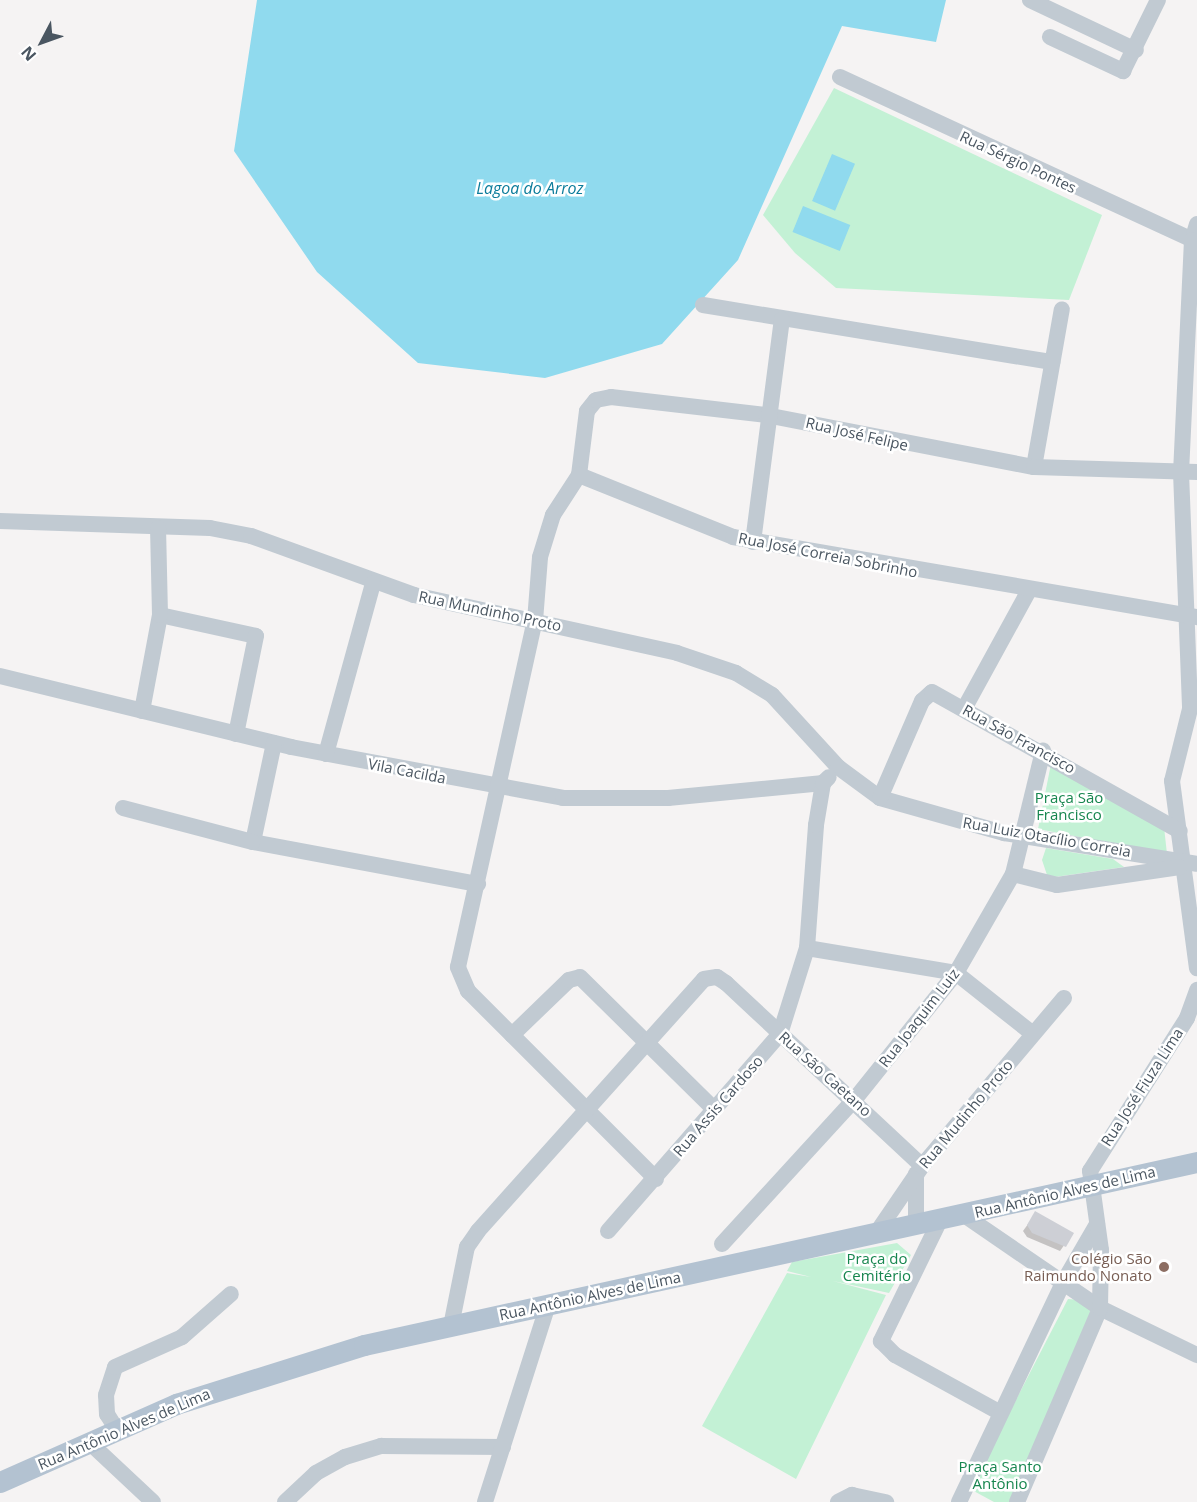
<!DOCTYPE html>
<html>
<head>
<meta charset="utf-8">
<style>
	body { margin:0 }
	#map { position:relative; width:1197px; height:1502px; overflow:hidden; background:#f5f3f3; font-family:"Open Sans",sans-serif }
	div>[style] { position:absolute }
	.green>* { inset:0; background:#c3f1d5 }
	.water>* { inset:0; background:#90daee; transform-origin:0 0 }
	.shadow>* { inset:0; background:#0003 }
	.building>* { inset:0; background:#cdcfd5 }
	.minor>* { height:16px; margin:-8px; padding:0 8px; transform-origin:8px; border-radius:8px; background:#c1cad2 }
	.major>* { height:21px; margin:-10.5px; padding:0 10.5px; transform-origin:10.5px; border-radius:10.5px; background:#b3c2d1 }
	.dots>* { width:16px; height:16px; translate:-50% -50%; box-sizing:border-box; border:3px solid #fff; border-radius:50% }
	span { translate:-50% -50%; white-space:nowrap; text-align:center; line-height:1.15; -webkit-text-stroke:5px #fff; paint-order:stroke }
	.street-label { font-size:15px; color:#4a5661 }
	.park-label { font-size:15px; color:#17864f }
	.education-label { font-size:15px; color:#785e54 }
	.right { translate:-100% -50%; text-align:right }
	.water-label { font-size:16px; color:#0c7c9b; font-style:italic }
	.north { position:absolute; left:12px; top:12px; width:60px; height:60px; -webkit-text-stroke:4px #fff; paint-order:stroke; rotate:229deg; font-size:16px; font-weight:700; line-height:24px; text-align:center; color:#4a5661 }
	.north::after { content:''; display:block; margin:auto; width:21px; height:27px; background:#4a5661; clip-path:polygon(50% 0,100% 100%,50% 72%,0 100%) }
</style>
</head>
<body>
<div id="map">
	<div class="green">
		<i style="clip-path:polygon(834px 88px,1102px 215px,1069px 300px,836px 288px,795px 253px,763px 215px)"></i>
		<i style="clip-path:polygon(1051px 764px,1164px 827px,1167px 854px,1038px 829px)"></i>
		<i style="clip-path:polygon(1046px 848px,1113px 859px,1124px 867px,1048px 878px,1042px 860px)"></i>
		<i style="clip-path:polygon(897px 1243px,911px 1255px,889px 1293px,833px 1281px,886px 1295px,796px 1479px,702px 1426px,787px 1273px,811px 1277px,787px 1271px,792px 1262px)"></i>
		<i style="clip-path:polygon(1068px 1299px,1081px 1300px,1090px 1308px,1090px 1317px,1010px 1502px,994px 1502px,970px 1489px)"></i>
	</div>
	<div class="water">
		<i style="clip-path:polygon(257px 0,946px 0,936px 42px,842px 26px,738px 260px,662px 344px,545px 378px,418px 363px,317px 272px,234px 151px)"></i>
		<i style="left:832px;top:154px;width:25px;height:51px;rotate:23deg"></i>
		<i style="left:803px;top:206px;width:51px;height:28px;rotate:22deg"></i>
	</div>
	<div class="shadow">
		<i style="clip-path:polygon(1036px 1213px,1072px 1234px,1060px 1251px,1027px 1237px,1023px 1231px)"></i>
	</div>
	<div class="building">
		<i style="clip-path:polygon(1035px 1211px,1074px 1233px,1066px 1247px,1032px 1233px,1027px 1225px)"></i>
	</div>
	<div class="minor">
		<i style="left:1030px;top:0;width:117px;rotate:25.3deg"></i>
		<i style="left:1050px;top:37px;width:81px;rotate:25deg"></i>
		<i style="left:1123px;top:71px;width:79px;rotate:-63.8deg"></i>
		<i style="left:840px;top:77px;width:393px;rotate:24.8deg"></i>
		<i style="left:1197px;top:224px;width:17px;rotate:107deg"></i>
		<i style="left:1192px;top:240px;width:232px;rotate:92.7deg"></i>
		<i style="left:1181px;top:472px;width:237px;rotate:87.8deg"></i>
		<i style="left:1190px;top:709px;width:74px;rotate:104deg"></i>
		<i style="left:1172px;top:781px;width:189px;rotate:82.4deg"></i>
		<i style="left:703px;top:305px;width:354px;rotate:9.3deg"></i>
		<i style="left:1034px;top:467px;width:160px;rotate:-80deg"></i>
		<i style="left:579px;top:475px;width:64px;rotate:-82.9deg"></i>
		<i style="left:587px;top:411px;width:14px;rotate:-51deg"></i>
		<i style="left:596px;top:400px;width:15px;rotate:-11deg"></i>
		<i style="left:611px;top:397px;width:156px;rotate:6.6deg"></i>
		<i style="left:766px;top:415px;width:273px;rotate:11deg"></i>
		<i style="left:1034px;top:467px;width:163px;rotate:1.8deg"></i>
		<i style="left:0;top:521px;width:210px;rotate:1.9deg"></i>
		<i style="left:210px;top:528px;width:42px;rotate:11deg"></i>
		<i style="left:251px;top:536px;width:173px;rotate:19.9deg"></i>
		<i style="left:414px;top:595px;width:269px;rotate:12.4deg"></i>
		<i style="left:677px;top:653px;width:62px;rotate:18.7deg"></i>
		<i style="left:736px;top:673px;width:42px;rotate:31.4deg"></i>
		<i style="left:772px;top:695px;width:98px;rotate:47.5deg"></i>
		<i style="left:838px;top:767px;width:52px;rotate:36.4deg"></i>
		<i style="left:880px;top:798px;width:129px;rotate:15.8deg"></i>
		<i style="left:1004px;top:833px;width:195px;rotate:9.1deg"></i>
		<i style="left:753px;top:542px;width:224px;rotate:-82.6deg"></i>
		<i style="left:160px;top:615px;width:98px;rotate:12.3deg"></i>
		<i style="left:256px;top:636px;width:100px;rotate:101.5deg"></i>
		<i style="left:0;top:676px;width:300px;rotate:13.7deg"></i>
		<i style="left:291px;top:747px;width:277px;rotate:10.6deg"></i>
		<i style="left:563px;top:798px;width:105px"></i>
		<i style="left:668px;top:798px;width:156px;rotate:-5.5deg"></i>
		<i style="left:964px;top:709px;width:133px;rotate:-61.3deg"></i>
		<i style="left:142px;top:711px;width:98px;rotate:-79.4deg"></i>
		<i style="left:160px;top:615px;width:87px;rotate:-91.3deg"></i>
		<i style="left:274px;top:743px;width:101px;rotate:102deg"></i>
		<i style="left:253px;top:842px;width:229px;rotate:10.6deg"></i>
		<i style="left:326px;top:754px;width:177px;rotate:-74.6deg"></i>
		<i style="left:880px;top:798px;width:106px;rotate:-66.6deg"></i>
		<i style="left:922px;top:701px;width:13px;rotate:-42deg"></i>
		<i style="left:932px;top:692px;width:284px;rotate:29.3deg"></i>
		<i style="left:123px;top:808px;width:134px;rotate:14.7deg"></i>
		<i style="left:1013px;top:874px;width:45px;rotate:14deg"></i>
		<i style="left:1057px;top:885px;width:124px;rotate:-8.3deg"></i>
		<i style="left:807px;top:948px;width:151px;rotate:9.5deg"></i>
		<i style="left:956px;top:973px;width:98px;rotate:38.4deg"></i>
		<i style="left:512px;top:1035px;width:79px;rotate:-44deg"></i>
		<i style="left:569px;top:980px;width:11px;rotate:-15deg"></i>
		<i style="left:580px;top:977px;width:188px;rotate:44.6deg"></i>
		<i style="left:656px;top:1179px;width:266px;rotate:-135deg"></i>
		<i style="left:468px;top:991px;width:26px;rotate:-113deg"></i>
		<i style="left:458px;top:967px;width:354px;rotate:-77.5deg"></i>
		<i style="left:535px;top:621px;width:64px;rotate:-85.5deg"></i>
		<i style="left:540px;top:557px;width:44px;rotate:-72.8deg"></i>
		<i style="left:553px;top:515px;width:48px;rotate:-57deg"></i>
		<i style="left:579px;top:475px;width:166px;rotate:21.9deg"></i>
		<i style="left:733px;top:537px;width:471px;rotate:9.8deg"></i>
		<i style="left:964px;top:1215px;width:165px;rotate:34.4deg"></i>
		<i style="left:1100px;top:1308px;width:108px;rotate:25.9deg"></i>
		<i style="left:940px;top:1220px;width:135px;rotate:116deg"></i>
		<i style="left:881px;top:1341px;width:20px;rotate:45deg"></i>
		<i style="left:895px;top:1355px;width:119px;rotate:28.7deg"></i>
		<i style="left:916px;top:1226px;width:52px;rotate:-90deg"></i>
		<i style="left:608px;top:1231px;width:262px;rotate:-48.9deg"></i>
		<i style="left:780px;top:1034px;width:90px;rotate:-72.6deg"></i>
		<i style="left:807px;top:948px;width:123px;rotate:-85.8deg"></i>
		<i style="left:816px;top:825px;width:43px;rotate:-80.5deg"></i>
		<i style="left:823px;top:783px;width:8px;rotate:-45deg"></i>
		<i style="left:875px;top:1235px;width:83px;rotate:-55.7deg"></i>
		<i style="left:922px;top:1166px;width:220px;rotate:-49.8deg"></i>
		<i style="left:722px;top:1244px;width:197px;rotate:-47.5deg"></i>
		<i style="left:855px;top:1099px;width:161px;rotate:-51.3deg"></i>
		<i style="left:956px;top:973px;width:114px;rotate:-60.1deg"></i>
		<i style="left:1013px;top:874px;width:127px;rotate:-76.3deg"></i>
		<i style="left:451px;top:1326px;width:81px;rotate:-78.6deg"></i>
		<i style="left:467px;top:1247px;width:19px;rotate:-55deg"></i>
		<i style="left:478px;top:1231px;width:338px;rotate:-48.1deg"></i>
		<i style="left:704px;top:979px;width:13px;rotate:-9deg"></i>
		<i style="left:717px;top:977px;width:11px;rotate:34deg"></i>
		<i style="left:726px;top:983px;width:268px;rotate:43deg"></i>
		<i style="left:117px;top:1430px;width:19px;rotate:-122deg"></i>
		<i style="left:107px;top:1414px;width:19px;rotate:-93deg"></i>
		<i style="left:106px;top:1395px;width:29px;rotate:-72deg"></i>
		<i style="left:115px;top:1367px;width:73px;rotate:-24.1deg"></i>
		<i style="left:182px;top:1337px;width:65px;rotate:-41.3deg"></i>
		<i style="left:90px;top:1443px;width:86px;rotate:43.1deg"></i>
		<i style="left:285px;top:1502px;width:42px;rotate:-43.1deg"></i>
		<i style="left:316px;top:1473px;width:33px;rotate:-29deg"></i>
		<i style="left:345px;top:1457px;width:38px;rotate:-17deg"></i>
		<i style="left:381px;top:1446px;width:122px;rotate:0.5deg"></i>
		<i style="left:485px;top:1502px;width:207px;rotate:-72.3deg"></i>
		<i style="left:838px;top:1502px;width:16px;rotate:-27deg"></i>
		<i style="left:852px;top:1495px;width:35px;rotate:12deg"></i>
		<i style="left:959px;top:1502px;width:245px;rotate:-64.6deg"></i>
		<i style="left:1064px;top:1281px;width:66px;rotate:-59.9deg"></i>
		<i style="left:1017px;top:1502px;width:211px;rotate:-66.8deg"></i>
		<i style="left:1100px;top:1308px;width:58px;rotate:-89deg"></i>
		<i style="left:1101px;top:1250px;width:80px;rotate:-97.9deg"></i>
		<i style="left:1090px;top:1171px;width:181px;rotate:-57.6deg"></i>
		<i style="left:1187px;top:1018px;width:30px;rotate:-70deg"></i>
	</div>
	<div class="major">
		<i style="left:0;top:1482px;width:193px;rotate:-23.9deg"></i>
		<i style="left:176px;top:1404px;width:197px;rotate:-17.4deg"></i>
		<i style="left:364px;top:1345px;width:853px;rotate:-12.39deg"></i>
	</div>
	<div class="dots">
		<i style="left:1164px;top:1267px;background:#8d6e63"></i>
	</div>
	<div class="street-label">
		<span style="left:1018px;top:162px;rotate:25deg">Rua Sérgio Pontes</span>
		<span style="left:857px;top:434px;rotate:13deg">Rua José Felipe</span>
		<span style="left:828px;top:555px;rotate:11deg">Rua José Correia Sobrinho</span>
		<span style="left:490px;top:611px;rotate:12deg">Rua Mundinho Proto</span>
		<span style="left:1019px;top:739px;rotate:29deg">Rua São Francisco</span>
		<span style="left:407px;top:771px;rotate:11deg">Vila Cacilda</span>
		<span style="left:1047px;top:837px;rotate:10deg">Rua Luiz Otacílio Correia</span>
		<span style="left:919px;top:1018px;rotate:-52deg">Rua Joaquim Luiz</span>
		<span style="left:825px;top:1074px;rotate:42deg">Rua São Caetano</span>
		<span style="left:1142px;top:1087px;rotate:-57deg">Rua José Fiuza Lima</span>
		<span style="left:718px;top:1106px;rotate:-49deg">Rua Assis Cardoso</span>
		<span style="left:966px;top:1114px;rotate:-50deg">Rua Mudinho Proto</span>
		<span style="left:1065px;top:1192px;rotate:-13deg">Rua Antônio Alves de Lima</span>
		<span style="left:590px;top:1296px;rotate:-12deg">Rua Antônio Alves de Lima</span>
		<span style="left:124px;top:1429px;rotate:-23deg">Rua Antônio Alves de Lima</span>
	</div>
	<div class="park-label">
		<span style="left:1069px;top:806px">Praça São<br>Francisco</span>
		<span style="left:877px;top:1267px">Praça do<br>Cemitério</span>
		<span style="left:1000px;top:1475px">Praça Santo<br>Antônio</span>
	</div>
	<div class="education-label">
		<span class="right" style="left:1152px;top:1267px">Colégio São<br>Raimundo Nonato</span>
	</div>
	<div class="water-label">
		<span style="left:530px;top:188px">Lagoa do Arroz</span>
	</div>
	<div class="north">N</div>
</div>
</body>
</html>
